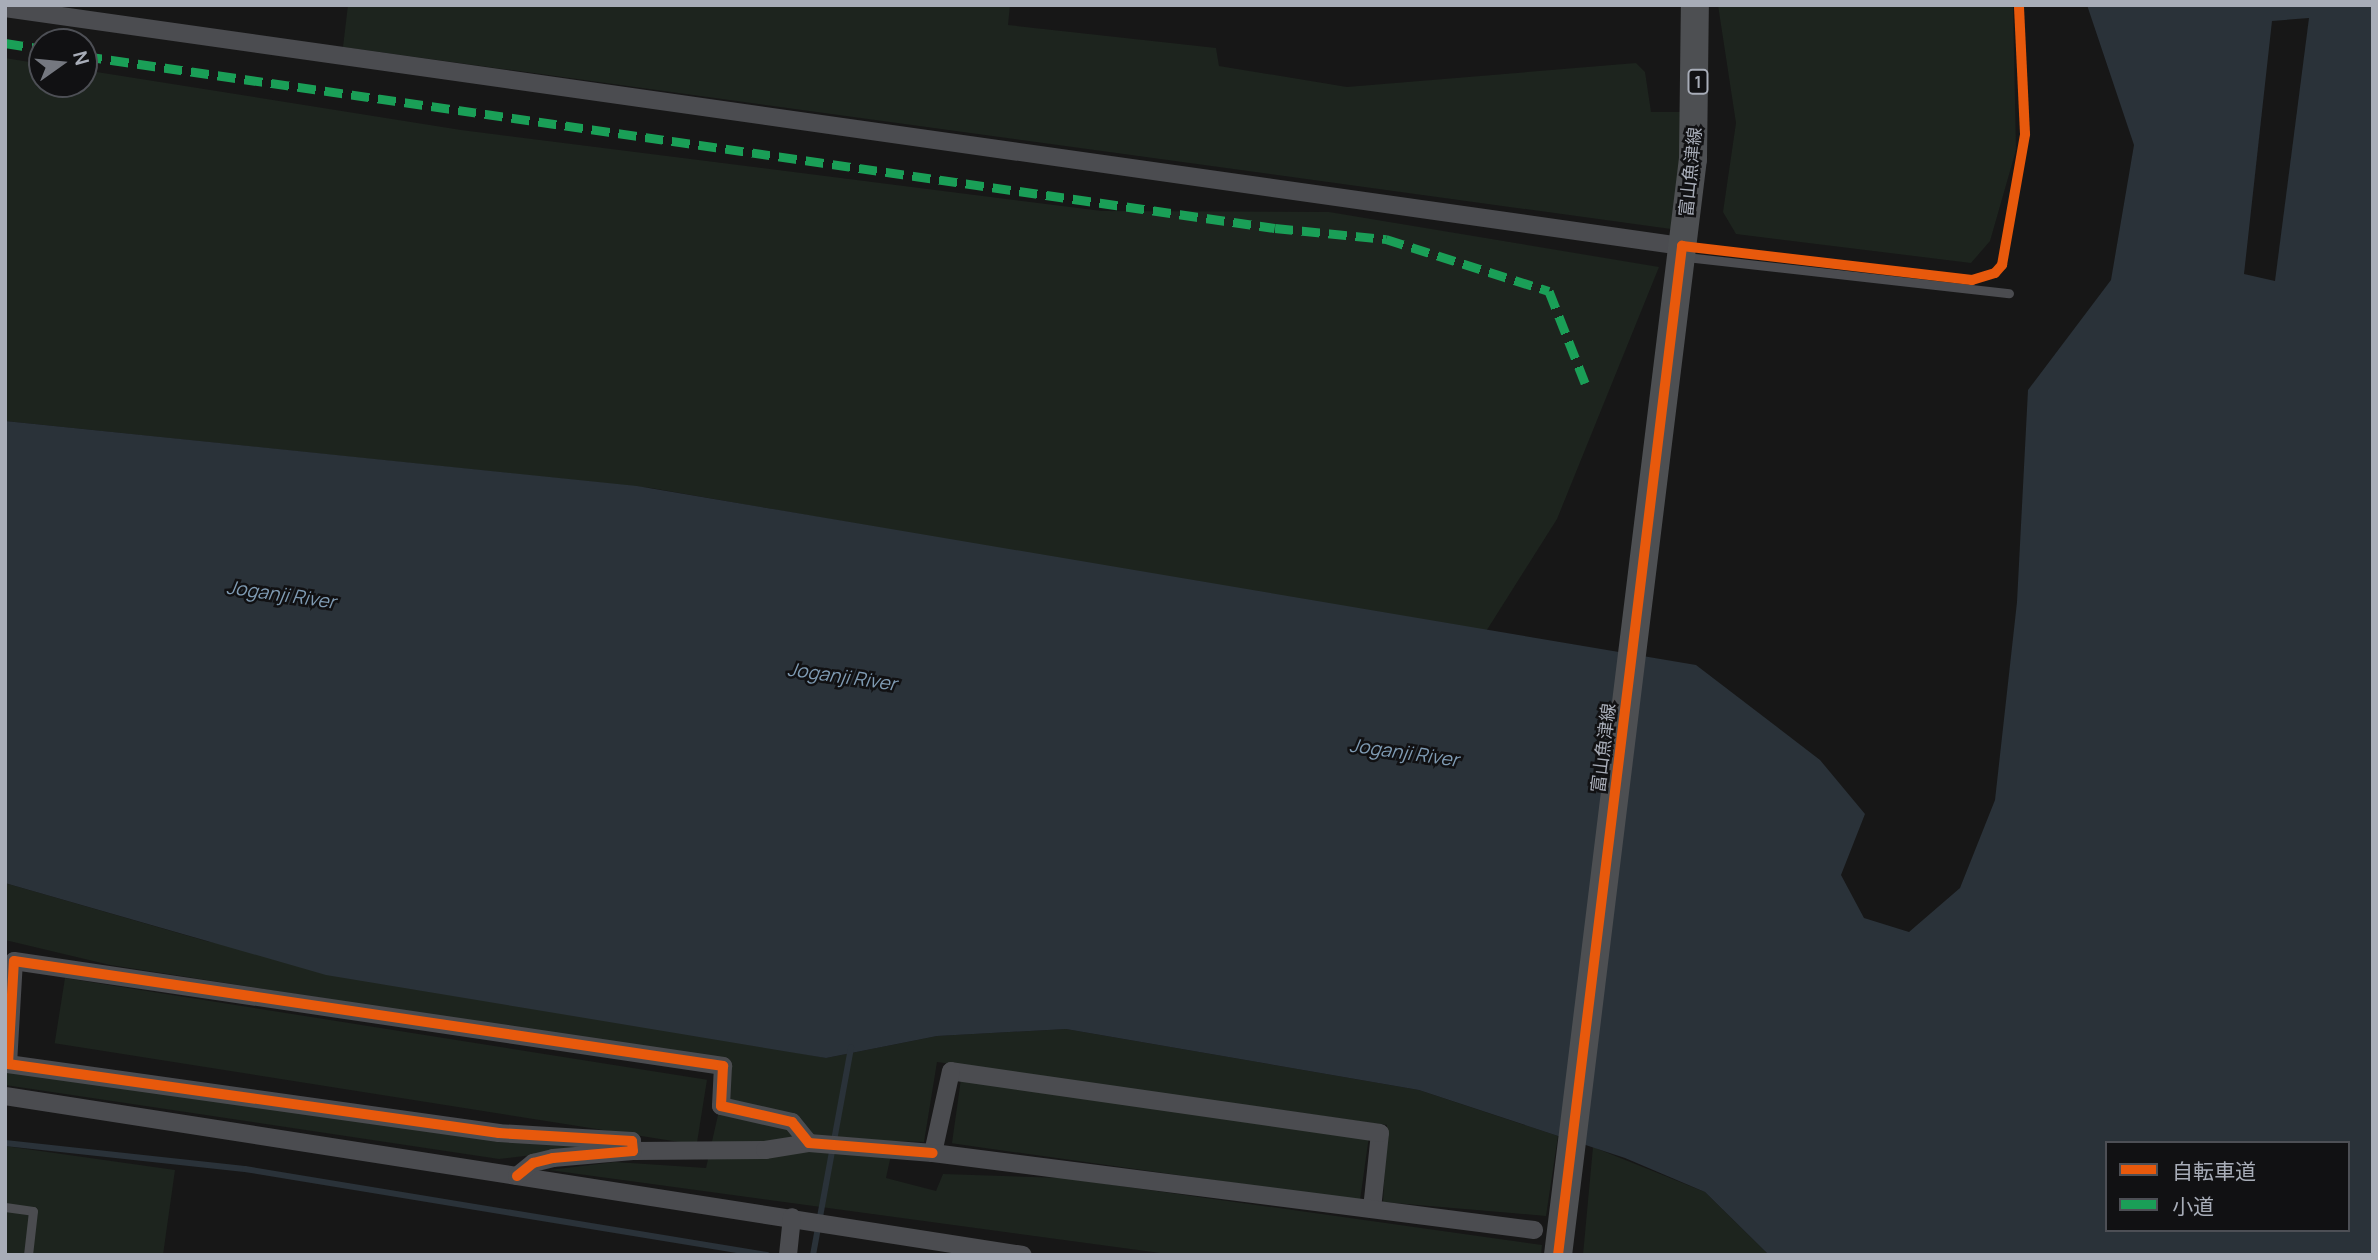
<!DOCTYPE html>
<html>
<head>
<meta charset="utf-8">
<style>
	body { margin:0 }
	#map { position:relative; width:2378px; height:1260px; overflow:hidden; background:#171717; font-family:Manrope,"Noto Sans JP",sans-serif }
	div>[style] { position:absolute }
	.green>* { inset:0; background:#1d241e; transform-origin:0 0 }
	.water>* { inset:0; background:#2a3239 }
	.pier>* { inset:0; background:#171717 }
	.stream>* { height:6px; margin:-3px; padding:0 3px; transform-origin:3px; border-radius:3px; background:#2a3239 }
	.lane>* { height:9px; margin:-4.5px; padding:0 4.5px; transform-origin:4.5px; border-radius:4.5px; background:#4b4c50 }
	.street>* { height:18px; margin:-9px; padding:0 9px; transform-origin:9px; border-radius:9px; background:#4b4c50 }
	.primary>* { height:28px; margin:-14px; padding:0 14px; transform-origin:14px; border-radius:14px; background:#4d4f52 }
	.quiet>* { height:9px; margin-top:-4.5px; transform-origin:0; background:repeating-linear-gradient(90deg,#1a9f57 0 18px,transparent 0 27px) }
	.cycleway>* { height:10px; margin:-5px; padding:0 5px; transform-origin:5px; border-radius:5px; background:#e8590c }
	span { translate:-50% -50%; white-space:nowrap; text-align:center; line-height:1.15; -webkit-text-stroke:5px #111113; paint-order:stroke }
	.shield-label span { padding:2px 5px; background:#111113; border:2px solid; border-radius:5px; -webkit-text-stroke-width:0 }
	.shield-label { font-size:16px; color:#a8adb8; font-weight:700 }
	.street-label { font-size:18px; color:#a8adb8 }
	.water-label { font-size:19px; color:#7f9bb3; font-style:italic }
	.frame { position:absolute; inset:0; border:7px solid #a8adb8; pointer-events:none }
	.legend { position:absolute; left:2105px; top:1141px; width:245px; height:91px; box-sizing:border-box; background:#111113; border:2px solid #4d4f55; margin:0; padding:9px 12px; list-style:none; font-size:21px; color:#a8adb8 }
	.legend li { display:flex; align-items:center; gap:14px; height:35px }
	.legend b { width:35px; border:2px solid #4d4f55 }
	.north { position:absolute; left:28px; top:28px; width:70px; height:70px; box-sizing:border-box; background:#111113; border:2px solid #4d4f55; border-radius:50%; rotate:75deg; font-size:19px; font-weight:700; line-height:28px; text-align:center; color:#a8adb8 }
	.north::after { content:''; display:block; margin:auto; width:24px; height:32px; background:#757880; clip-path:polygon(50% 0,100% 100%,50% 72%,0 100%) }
</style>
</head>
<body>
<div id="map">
	<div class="green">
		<i style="clip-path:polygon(348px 5px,1010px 5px,1008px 25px,1216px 48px,1219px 66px,1347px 87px,1636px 63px,1645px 72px,1651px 112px,1685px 112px,1671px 229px,343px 47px)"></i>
		<i style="clip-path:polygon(1718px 5px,2013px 5px,2016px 150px,1990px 241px,1971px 263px,1736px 234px,1723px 212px,1736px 123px)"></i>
		<i style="clip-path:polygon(5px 58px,42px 64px,42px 84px,84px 84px,84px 70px,461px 130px,1102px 211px,1329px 212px,1659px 267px,1557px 519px,1485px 633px,651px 488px,5px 421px)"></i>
		<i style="clip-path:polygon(5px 883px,206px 941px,826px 1058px,937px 1036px,1066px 1029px,1419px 1090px,1558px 1136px,1546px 1216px,1383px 1202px,1387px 1125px,937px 1062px,924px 1142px,894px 1141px,886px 1178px,936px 1191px,943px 1174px,1064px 1178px,1542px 1245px,1541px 1255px,1175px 1255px,549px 1170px,615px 1162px,706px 1168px,730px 1062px,110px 965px,5px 940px)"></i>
		<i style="left:65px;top:978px;width:650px;height:66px;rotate:9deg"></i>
		<i style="clip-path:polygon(5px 1069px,598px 1147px,499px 1159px,5px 1085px)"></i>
		<i style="left:961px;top:1079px;width:412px;height:65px;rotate:8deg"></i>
		<i style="clip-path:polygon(5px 1146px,175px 1170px,163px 1255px,5px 1255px)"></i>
		<i style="clip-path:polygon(1593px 1147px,1705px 1192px,1769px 1255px,1583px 1255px)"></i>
	</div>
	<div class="water">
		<i style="clip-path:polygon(evenodd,2087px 5px,2373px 5px,2373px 1255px,1769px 1255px,1705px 1192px,1625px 1158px,1419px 1090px,1066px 1029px,937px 1036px,826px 1058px,326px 975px,5px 883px,5px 421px,637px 486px,1696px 665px,1820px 760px,1865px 814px,1841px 875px,1864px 918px,1909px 932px,1960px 888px,1995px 800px,2017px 602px,2028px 390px,2111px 280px,2134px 145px,2087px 5px,2107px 1143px,2348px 1143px,2348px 1230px,2107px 1230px,2107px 1143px)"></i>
	</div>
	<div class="pier">
		<i style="clip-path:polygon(2309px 18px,2275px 281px,2244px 274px,2272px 21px)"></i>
	</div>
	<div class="stream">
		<i style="left:5px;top:1143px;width:241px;rotate:6.2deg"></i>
		<i style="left:245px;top:1169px;width:529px;rotate:9.36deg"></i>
		<i style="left:813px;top:1255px;width:211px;rotate:-79.6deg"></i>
	</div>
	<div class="lane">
		<i style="left:1686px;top:257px;width:325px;rotate:6.4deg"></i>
		<i style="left:5px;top:1207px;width:28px;rotate:8deg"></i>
		<i style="left:33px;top:1211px;width:44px;rotate:96.5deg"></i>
	</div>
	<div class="street">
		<i style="left:5px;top:8px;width:1694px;rotate:8.08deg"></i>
		<i style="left:5px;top:1096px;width:1030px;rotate:8.88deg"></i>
		<i style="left:633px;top:1151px;width:132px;rotate:-0.4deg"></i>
		<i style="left:765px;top:1150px;width:45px;rotate:-9deg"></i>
		<i style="left:517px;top:1176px;width:21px;rotate:-39deg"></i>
		<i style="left:533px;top:1163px;width:21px;rotate:-14deg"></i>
		<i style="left:553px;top:1158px;width:80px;rotate:-5deg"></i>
		<i style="left:633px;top:1151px;width:10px;rotate:-96deg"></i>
		<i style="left:632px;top:1141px;width:133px;rotate:-176.6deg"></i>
		<i style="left:499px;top:1133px;width:496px;rotate:-172deg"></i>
		<i style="left:8px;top:1064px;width:103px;rotate:-86.7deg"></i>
		<i style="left:14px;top:961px;width:717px;rotate:8.42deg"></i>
		<i style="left:723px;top:1066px;width:40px;rotate:92.9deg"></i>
		<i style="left:721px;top:1106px;width:73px;rotate:12.7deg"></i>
		<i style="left:792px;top:1122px;width:27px;rotate:51deg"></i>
		<i style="left:809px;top:1143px;width:124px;rotate:4.6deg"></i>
		<i style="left:1372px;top:1209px;width:76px;rotate:-84deg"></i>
		<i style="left:1380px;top:1133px;width:433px;rotate:-171.8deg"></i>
		<i style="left:951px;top:1071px;width:84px;rotate:102.4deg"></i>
		<i style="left:933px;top:1153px;width:606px;rotate:7.3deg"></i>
		<i style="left:788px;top:1255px;width:38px;rotate:-84deg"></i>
	</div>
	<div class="primary">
		<i style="left:1558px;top:1255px;width:1104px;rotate:-82.98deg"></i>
		<i style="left:1693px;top:159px;width:154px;rotate:-89.3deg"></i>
	</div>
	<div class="quiet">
		<i style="left:5px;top:43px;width:37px;rotate:9deg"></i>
		<i style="left:84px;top:56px;width:1203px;rotate:8.22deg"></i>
		<i style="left:1275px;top:228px;width:112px;rotate:5.7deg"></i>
		<i style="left:1386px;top:239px;width:171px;rotate:17.7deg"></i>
		<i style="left:1549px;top:291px;width:99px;rotate:68.6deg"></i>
	</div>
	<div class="cycleway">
		<i style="left:517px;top:1176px;width:21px;rotate:-39deg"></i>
		<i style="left:533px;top:1163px;width:21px;rotate:-14deg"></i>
		<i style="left:553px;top:1158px;width:80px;rotate:-5deg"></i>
		<i style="left:633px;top:1151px;width:10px;rotate:-96deg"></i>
		<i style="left:632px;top:1141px;width:133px;rotate:-176.6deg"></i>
		<i style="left:499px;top:1133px;width:496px;rotate:-172deg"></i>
		<i style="left:8px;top:1064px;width:103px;rotate:-86.7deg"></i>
		<i style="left:14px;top:961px;width:717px;rotate:8.42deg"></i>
		<i style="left:723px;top:1066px;width:40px;rotate:92.9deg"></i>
		<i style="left:721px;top:1106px;width:73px;rotate:12.7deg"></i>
		<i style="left:792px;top:1122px;width:27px;rotate:51deg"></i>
		<i style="left:809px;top:1143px;width:124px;rotate:4.6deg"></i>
		<i style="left:1558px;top:1255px;width:1017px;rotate:-82.99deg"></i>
		<i style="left:1682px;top:246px;width:292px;rotate:6.7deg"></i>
		<i style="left:1972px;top:280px;width:24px;rotate:-17deg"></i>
		<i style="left:1995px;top:273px;width:11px;rotate:-49deg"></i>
		<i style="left:2002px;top:265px;width:133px;rotate:-80deg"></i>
		<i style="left:2025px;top:134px;width:129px;rotate:-92.7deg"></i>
	</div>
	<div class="shield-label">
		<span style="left:1698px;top:82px">1</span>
	</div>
	<div class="street-label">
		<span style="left:1690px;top:172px;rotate:-84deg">富山魚津線</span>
		<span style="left:1603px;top:748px;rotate:-83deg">富山魚津線</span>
	</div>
	<div class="water-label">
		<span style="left:281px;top:595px;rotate:8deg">Joganji River</span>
		<span style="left:842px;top:677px;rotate:8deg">Joganji River</span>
		<span style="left:1404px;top:753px;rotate:8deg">Joganji River</span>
	</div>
	<div class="frame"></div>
	<ul class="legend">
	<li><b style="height:9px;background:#e8590c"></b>自転車道</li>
	<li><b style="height:9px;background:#1a9f57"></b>小道</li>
	</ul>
	<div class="north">N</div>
</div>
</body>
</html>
